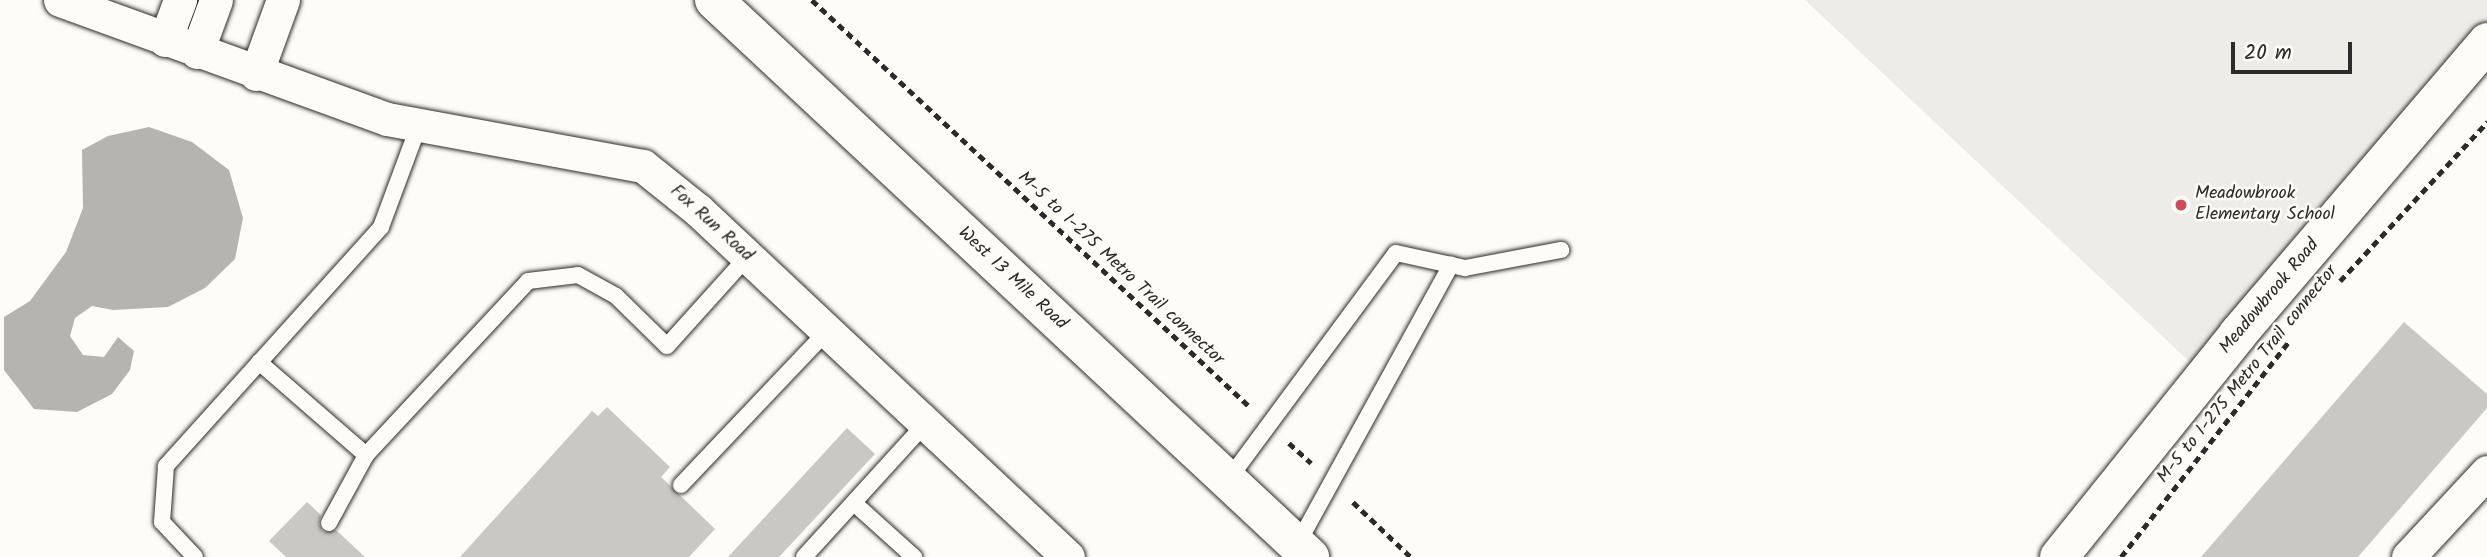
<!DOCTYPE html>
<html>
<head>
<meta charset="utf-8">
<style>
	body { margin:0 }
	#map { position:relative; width:2487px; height:557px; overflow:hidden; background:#fdfcf7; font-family:Kalam,sans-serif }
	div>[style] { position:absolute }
	.built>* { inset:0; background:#edece8 }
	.water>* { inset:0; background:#b5b4b1 }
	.building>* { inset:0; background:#c9c8c4 }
	.path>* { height:4.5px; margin-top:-2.25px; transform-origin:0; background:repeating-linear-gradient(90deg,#2b2b2b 0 7px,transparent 0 12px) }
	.roads { filter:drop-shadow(0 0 2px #2b2b2b) drop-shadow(0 0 2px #2b2b2b) }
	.service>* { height:16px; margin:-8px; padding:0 8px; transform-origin:8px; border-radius:8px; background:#fdfcf7 }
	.minor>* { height:33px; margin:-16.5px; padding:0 16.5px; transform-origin:16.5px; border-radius:16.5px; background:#fdfcf7 }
	.tertiary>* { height:38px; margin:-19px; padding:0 19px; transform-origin:19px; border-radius:19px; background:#fdfcf7 }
	.dots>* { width:19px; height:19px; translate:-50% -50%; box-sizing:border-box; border:4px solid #fdfcf7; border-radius:50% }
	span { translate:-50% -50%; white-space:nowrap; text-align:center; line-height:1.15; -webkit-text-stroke:5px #fdfcf7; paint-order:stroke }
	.poi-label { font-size:18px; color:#2b2b2b }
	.left { translate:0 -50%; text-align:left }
	.street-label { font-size:18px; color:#2b2b2b }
	.scale { position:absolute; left:2231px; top:42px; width:121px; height:32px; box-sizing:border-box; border:4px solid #2b2b2b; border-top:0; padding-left:9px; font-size:21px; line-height:24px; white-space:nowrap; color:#2b2b2b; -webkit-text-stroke:5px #fdfcf7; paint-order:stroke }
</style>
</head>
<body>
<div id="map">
	<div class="built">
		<i style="clip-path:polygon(1805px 0,2487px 0,2487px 46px,2192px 364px)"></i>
	</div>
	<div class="water">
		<i style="clip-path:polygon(149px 127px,192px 142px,229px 170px,243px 218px,235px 259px,205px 288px,168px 307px,113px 310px,92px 306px,75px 318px,70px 336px,83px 355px,104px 357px,118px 337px,134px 351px,130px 370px,112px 394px,77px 412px,34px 409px,4px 370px,4px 317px,30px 301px,66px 252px,83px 208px,82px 150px,108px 136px)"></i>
	</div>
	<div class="building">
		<i style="clip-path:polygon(2404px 322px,2487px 394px,2487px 408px,2358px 557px,2201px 557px)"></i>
		<i style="clip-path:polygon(607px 407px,670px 467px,661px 477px,715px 529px,689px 557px,460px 557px,592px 411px,598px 416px)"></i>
		<i style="clip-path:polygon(847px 428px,875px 454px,779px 557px,728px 557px)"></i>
		<i style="clip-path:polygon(307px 502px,321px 515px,319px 524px,323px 532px,336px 530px,365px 557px,286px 557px,269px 541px)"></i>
	</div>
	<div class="path">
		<i style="left:812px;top:0;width:596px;rotate:42.89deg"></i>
		<i style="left:2340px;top:281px;width:217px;rotate:-47.2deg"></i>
		<i style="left:1289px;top:443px;width:30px;rotate:42deg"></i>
		<i style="left:1353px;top:502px;width:80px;rotate:43.5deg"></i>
		<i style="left:2121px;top:557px;width:274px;rotate:-52.1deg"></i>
	</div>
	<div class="roads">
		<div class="service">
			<i style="left:259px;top:362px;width:142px;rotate:41deg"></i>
			<i style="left:1228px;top:480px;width:282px;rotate:-53.5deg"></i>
			<i style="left:1396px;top:253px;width:71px;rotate:12.3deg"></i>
			<i style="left:1465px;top:268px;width:98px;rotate:-10.6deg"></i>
			<i style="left:681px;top:485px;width:214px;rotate:-46.5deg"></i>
			<i style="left:854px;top:503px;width:81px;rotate:42deg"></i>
			<i style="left:329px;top:523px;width:77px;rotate:-61.4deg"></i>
			<i style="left:366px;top:455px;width:238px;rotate:-47deg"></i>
			<i style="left:528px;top:281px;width:50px;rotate:-6.8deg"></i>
			<i style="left:578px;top:275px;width:43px;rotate:28.9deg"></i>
			<i style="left:616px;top:296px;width:71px;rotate:44.4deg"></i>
			<i style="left:667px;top:346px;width:121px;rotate:-48deg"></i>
			<i style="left:1297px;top:545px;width:320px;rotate:-61.2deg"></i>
			<i style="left:195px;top:557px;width:48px;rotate:-133.3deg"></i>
			<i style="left:162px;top:522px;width:56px;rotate:-85.9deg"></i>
			<i style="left:166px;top:466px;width:321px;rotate:-48deg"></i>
			<i style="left:381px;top:227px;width:109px;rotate:-69.6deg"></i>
			<i style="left:804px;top:557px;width:181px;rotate:-47.7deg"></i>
		</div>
		<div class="minor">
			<i style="left:60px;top:0;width:348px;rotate:20deg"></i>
			<i style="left:387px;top:119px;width:260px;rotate:10.4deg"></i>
			<i style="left:643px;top:166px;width:70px;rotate:38.7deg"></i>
			<i style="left:698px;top:210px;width:507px;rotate:43.16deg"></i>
			<i style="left:165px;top:40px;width:43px;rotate:-69.4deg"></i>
			<i style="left:197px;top:52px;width:55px;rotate:-69.9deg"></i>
			<i style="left:256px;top:74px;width:79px;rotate:-70deg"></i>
			<i style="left:2408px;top:557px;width:116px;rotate:-47.1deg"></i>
		</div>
		<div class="tertiary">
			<i style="left:714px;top:0;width:816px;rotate:43.06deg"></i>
			<i style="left:2059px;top:557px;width:286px;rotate:-51.2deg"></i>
			<i style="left:2238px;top:334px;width:384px;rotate:-49.5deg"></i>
		</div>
	</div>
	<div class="dots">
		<i style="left:2181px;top:205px;background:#d1495b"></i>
	</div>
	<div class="poi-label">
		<span class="left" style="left:2195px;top:205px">Meadowbrook<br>Elementary School</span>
	</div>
	<div class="street-label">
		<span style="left:711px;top:224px;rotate:42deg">Fox Run Road</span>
		<span style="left:1120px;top:269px;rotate:43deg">M-5 to I-275 Metro Trail connector</span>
		<span style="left:1012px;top:279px;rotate:43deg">West 13 Mile Road</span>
		<span style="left:2270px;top:297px;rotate:-50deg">Meadowbrook Road</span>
		<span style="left:2248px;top:375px;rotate:-51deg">M-5 to I-275 Metro Trail connector</span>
	</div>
	<div class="scale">20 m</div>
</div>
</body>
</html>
